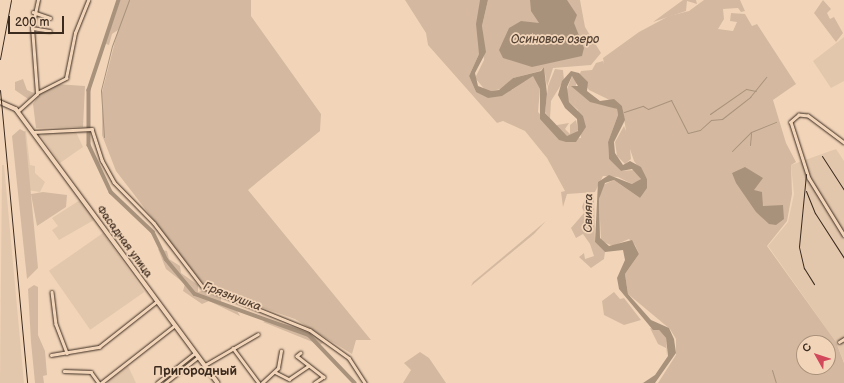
<!DOCTYPE html>
<html>
<head>
<meta charset="utf-8">
<style>
	body { margin:0 }
	#map { position:relative; width:844px; height:383px; overflow:hidden; background:#f2d5b9; font-family:"Balsamiq Sans",sans-serif }
	div>[style] { position:absolute }
	.built>* { inset:0; background:#e3c7ac; transform-origin:0 0 }
	.green>* { inset:0; background:#d4b9a0 }
	.water>* { inset:0; background:#a9927c }
	.stream>* { height:1px; margin:-0.5px; padding:0 0.5px; transform-origin:0.5px; border-radius:0.5px; background:#a9927c }
	.river>* { height:3.5px; margin:-1.75px; padding:0 1.75px; transform-origin:1.75px; border-radius:1.75px; background:#a9927c }
	.roads { filter:drop-shadow(0 0 1px #3b2a1e) drop-shadow(0 0 1px #3b2a1e) }
	.minor>* { height:2.5px; margin:-1.25px; padding:0 1.25px; transform-origin:1.25px; border-radius:1.25px; background:#f2d5b9 }
	.major>* { height:3.5px; margin:-1.75px; padding:0 1.75px; transform-origin:1.75px; border-radius:1.75px; background:#f2d5b9 }
	.rail>* { height:1px; margin:-0.5px; padding:0 0.5px; transform-origin:0.5px; border-radius:0.5px; background:#3b2a1e }
	span { translate:-50% -50%; white-space:nowrap; text-align:center; line-height:1.15; -webkit-text-stroke:3.5px #f2d5b9; paint-order:stroke }
	.street-label { font-size:11px; color:#3b2a1e }
	.water-label { font-size:12px; color:#564436; font-style:italic }
	.quarter-label { font-size:13px; color:#3b2a1e; font-weight:700 }
	.north { position:absolute; left:796px; top:335px; width:40px; height:40px; box-sizing:border-box; background:#f2d5b9; border:1px solid #a9917b; border-radius:50%; rotate:309deg; font-size:11px; font-weight:700; line-height:16px; text-align:center; color:#3b2a1e }
	.north::after { content:''; display:block; margin:auto; width:14px; height:18px; background:#d1495b; clip-path:polygon(50% 0,100% 100%,50% 72%,0 100%) }
	.scale { position:absolute; left:8px; top:16px; width:56px; height:18px; box-sizing:border-box; border:2px solid #3b2a1e; border-top:0; padding-left:5px; font-size:12px; line-height:14px; white-space:nowrap; color:#3b2a1e; -webkit-text-stroke:3px #f2d5b9; paint-order:stroke }
</style>
</head>
<body>
<div id="map">
	<div class="built">
		<i style="clip-path:polygon(844px 37px,844px 81px,831px 88px,813px 61px)"></i>
		<i style="clip-path:polygon(22px 131px,26px 131px,30px 165px,35px 166px,35px 173px,45px 182px,40px 192px,27px 190px)"></i>
		<i style="clip-path:polygon(49px 132px,76px 132px,83px 147px,60px 163px,41px 136px)"></i>
		<i style="clip-path:polygon(836px 149px,844px 161px,844px 362px,836px 342px,768px 246px,788px 222px,794px 194px,791px 165px)"></i>
		<i style="clip-path:polygon(2px 165px,4px 165px,24px 383px,0 383px)"></i>
		<i style="clip-path:polygon(80px 200px,94px 220px,59px 240px,52px 230px,58px 226px,52px 218px)"></i>
		<i style="left:103px;top:233px;width:72px;height:66px;rotate:55deg"></i>
		<i style="clip-path:polygon(128px 366px,136px 383px,108px 383px,107px 381px)"></i>
	</div>
	<div class="green">
		<i style="clip-path:polygon(119px 0,251px 0,251px 16px,321px 114px,320px 131px,248px 190px,371px 340px,356px 340px,352px 354px,295px 319px,206px 288px,116px 171px,102px 135px,102px 92px,118px 30px,112px 34px,109px 45px,103px 43px)"></i>
		<i style="clip-path:polygon(405px 0,480px 0,479px 54px,469px 76px,476px 92px,512px 90px,533px 75px,539px 80px,540px 89px,538px 112px,563px 139px,581px 138px,578px 110px,569px 102px,566px 92px,572px 76px,578px 81px,575px 87px,583px 96px,617px 109px,618px 115px,608px 142px,609px 159px,621px 171px,634px 170px,641px 177px,640px 182px,632px 184px,618px 177px,603px 176px,595px 192px,567px 194px,563px 207px,561px 192px,565px 191px,547px 158px,525px 131px,503px 121px,497px 123px,428px 45px,426px 33px)"></i>
		<i style="clip-path:polygon(488px 0,580px 0,585px 27px,601px 53px,591px 65px,553px 68px,547px 87px,544px 67px,540px 71px,513px 78px,501px 89px,487px 92px,475px 78px,484px 60px,482px 26px)"></i>
		<i style="clip-path:polygon(683px 0,696px 0,697px 4px,687px 1px,686px 11px,653px 22px)"></i>
		<i style="clip-path:polygon(evenodd,704px 0,740px 0,745px 11px,741px 12px,738px 8px,723px 9px,724px 19px,718px 29px,733px 31px,737px 22px,730px 21px,731px 13px,745px 14px,752px 26px,757px 24px,796px 84px,773px 100px,786px 143px,796px 162px,791px 165px,792px 194px,787px 221px,767px 246px,836px 342px,844px 363px,844px 383px,658px 383px,676px 355px,676px 339px,670px 329px,628px 294px,625px 274px,639px 254px,635px 245px,629px 239px,613px 246px,601px 241px,599px 199px,603px 185px,614px 180px,640px 198px,647px 179px,634px 161px,630px 149px,631px 159px,625px 164px,617px 156px,615px 142px,624px 126px,626px 131px,622px 106px,589px 90px,579px 76px,581px 71px,592px 70px,596px 63px,603px 61px,604px 64px,603px 58px,639px 32px,669px 16px,689px 11px,704px 0,804px 343px,828px 343px,828px 367px,804px 367px,804px 343px)"></i>
		<i style="clip-path:polygon(823px 0,831px 9px,827px 13px,830px 19px,834px 17px,843px 33px,836px 42px,814px 13px)"></i>
		<i style="clip-path:polygon(555px 69px,563px 70px,564px 80px,551px 101px,550px 119px,545px 112px,548px 86px)"></i>
		<i style="clip-path:polygon(23px 79px,27px 90px,34px 93px,28px 99px,15px 90px,15px 82px)"></i>
		<i style="clip-path:polygon(56px 84px,85px 86px,83px 127px,36px 128px,33px 104px,45px 87px)"></i>
		<i style="clip-path:polygon(576px 120px,578px 130px,574px 137px,567px 137px,557px 129px,557px 125px,569px 123px,565px 129px,570px 134px,570px 125px)"></i>
		<i style="clip-path:polygon(20px 129px,25px 132px,38px 268px,27px 279px,12px 136px)"></i>
		<i style="clip-path:polygon(43px 192px,67px 195px,66px 207px,37px 226px,31px 194px)"></i>
		<i style="clip-path:polygon(594px 196px,595px 242px,605px 252px,604px 259px,591px 268px,579px 257px,584px 253px,585px 259px,594px 256px,590px 244px,583px 234px,576px 238px,571px 228px,584px 213px,582px 207px,585px 199px)"></i>
		<i style="clip-path:polygon(546px 221px,534px 234px,471px 286px,473px 282px)"></i>
		<i style="clip-path:polygon(158px 249px,167px 251px,169px 259px,180px 266px,181px 273px,198px 285px,198px 292px,205px 290px,221px 297px,221px 304px,236px 309px,240px 316px,209px 301px,202px 304px,183px 291px,185px 284px,166px 269px)"></i>
		<i style="clip-path:polygon(34px 285px,38px 287px,38px 335px,45px 351px,47px 375px,43px 376px,44px 383px,35px 383px,31px 342px,28px 289px)"></i>
		<i style="clip-path:polygon(614px 292px,620px 299px,624px 298px,641px 320px,624px 325px,604px 315px,602px 301px)"></i>
		<i style="clip-path:polygon(267px 320px,305px 329px,324px 342px,320px 345px,263px 322px)"></i>
		<i style="clip-path:polygon(650px 328px,659px 330px,666px 338px,667px 356px,666px 348px,658px 344px)"></i>
		<i style="clip-path:polygon(420px 352px,429px 358px,446px 383px,403px 383px,411px 370px,404px 363px)"></i>
	</div>
	<div class="water">
		<i style="clip-path:polygon(480px 0,488px 0,482px 26px,486px 52px,475px 73px,478px 86px,491px 91px,499px 90px,513px 78px,541px 71px,544px 67px,547px 94px,545px 113px,567px 136px,578px 131px,577px 119px,565px 108px,558px 95px,562px 81px,571px 71px,579px 73px,588px 82px,587px 91px,600px 101px,614px 99px,622px 106px,625px 120px,614px 142px,615px 153px,623px 165px,630px 161px,641px 167px,647px 179px,647px 188px,640px 198px,614px 180px,605px 183px,599px 199px,600px 238px,609px 246px,632px 240px,639px 254px,625px 274px,628px 294px,651px 320px,669px 328px,674px 339px,676px 353px,655px 383px,643px 383px,655px 375px,668px 356px,666px 338px,659px 330px,653px 330px,619px 289px,617px 278px,625px 260px,623px 250px,605px 252px,595px 242px,598px 182px,609px 175px,632px 184px,641px 179px,632px 169px,621px 171px,609px 159px,608px 142px,618px 115px,617px 109px,590px 102px,571px 86px,578px 86px,572px 76px,567px 87px,569px 102px,583px 116px,586px 127px,576px 142px,566px 142px,559px 140px,540px 119px,540px 89px,533px 76px,502px 96px,488px 98px,476px 92px,469px 76px,479px 54px,476px 24px)"></i>
		<i style="clip-path:polygon(530px 0,567px 0,577px 15px,574px 23px,584px 48px,582px 56px,532px 67px,503px 58px,499px 50px,509px 28px,521px 21px,539px 23px,531px 11px)"></i>
		<i style="clip-path:polygon(745px 167px,763px 178px,754px 190px,762px 192px,763px 206px,783px 205px,784px 219px,776px 225px,769px 224px,756px 212px,736px 183px,732px 173px)"></i>
	</div>
	<div class="stream">
		<i style="left:624px;top:112px;width:20px;rotate:-18deg"></i>
		<i style="left:643px;top:106px;width:6px;rotate:31deg"></i>
		<i style="left:648px;top:109px;width:25px;rotate:-21deg"></i>
		<i style="left:671px;top:100px;width:37px;rotate:63deg"></i>
		<i style="left:688px;top:133px;width:12px;rotate:-14deg"></i>
		<i style="left:700px;top:130px;width:15px;rotate:-42deg"></i>
		<i style="left:711px;top:120px;width:11px;rotate:-5deg"></i>
		<i style="left:722px;top:119px;width:36px;rotate:-38deg"></i>
		<i style="left:750px;top:97px;width:26px;rotate:-51deg"></i>
		<i style="left:710px;top:114px;width:44px;rotate:-34.8deg"></i>
		<i style="left:746px;top:89px;width:10px;rotate:11deg"></i>
		<i style="left:104px;top:137px;width:47px;rotate:-93.7deg"></i>
		<i style="left:101px;top:90px;width:45px;rotate:-76deg"></i>
		<i style="left:112px;top:46px;width:49px;rotate:-69.7deg"></i>
		<i style="left:750px;top:145px;width:12px;rotate:-85deg"></i>
		<i style="left:732px;top:151px;width:27px;rotate:-45deg"></i>
		<i style="left:751px;top:132px;width:27px;rotate:-22deg"></i>
		<i style="left:772px;top:370px;width:14px;rotate:73deg"></i>
	</div>
	<div class="river">
		<i style="left:119px;top:0;width:95px;rotate:108.4deg"></i>
		<i style="left:89px;top:90px;width:55px;rotate:90deg"></i>
		<i style="left:89px;top:145px;width:52px;rotate:64.9deg"></i>
		<i style="left:111px;top:192px;width:58px;rotate:43.6deg"></i>
		<i style="left:153px;top:232px;width:30px;rotate:64deg"></i>
		<i style="left:166px;top:259px;width:45px;rotate:50.4deg"></i>
		<i style="left:195px;top:294px;width:121px;rotate:19.8deg"></i>
		<i style="left:309px;top:335px;width:66px;rotate:46.2deg"></i>
	</div>
	<div class="roads">
		<div class="minor">
			<i style="left:33px;top:12px;width:18px;rotate:19deg"></i>
			<i style="left:32px;top:28px;width:18px;rotate:9deg"></i>
			<i style="left:37px;top:93px;width:33px;rotate:-27deg"></i>
			<i style="left:66px;top:78px;width:46px;rotate:-78.7deg"></i>
			<i style="left:75px;top:33px;width:35px;rotate:-68deg"></i>
			<i style="left:18px;top:111px;width:25px;rotate:-42deg"></i>
			<i style="left:37px;top:94px;width:66px;rotate:-94.3deg"></i>
			<i style="left:32px;top:28px;width:29px;rotate:-78deg"></i>
			<i style="left:33px;top:132px;width:59px;rotate:-2.9deg"></i>
			<i style="left:92px;top:129px;width:33px;rotate:72deg"></i>
			<i style="left:102px;top:160px;width:25px;rotate:61deg"></i>
			<i style="left:114px;top:182px;width:57px;rotate:45.7deg"></i>
			<i style="left:154px;top:223px;width:81px;rotate:52.6deg"></i>
			<i style="left:203px;top:287px;width:115px;rotate:21.9deg"></i>
			<i style="left:310px;top:330px;width:48px;rotate:35.7deg"></i>
			<i style="left:349px;top:358px;width:30px;rotate:57deg"></i>
			<i style="left:844px;top:143px;width:45px;rotate:-143.1deg"></i>
			<i style="left:808px;top:116px;width:9px;rotate:-174deg"></i>
			<i style="left:799px;top:115px;width:11px;rotate:139deg"></i>
			<i style="left:791px;top:122px;width:59px;rotate:72.2deg"></i>
			<i style="left:809px;top:178px;width:67px;rotate:58.4deg"></i>
			<i style="left:52px;top:292px;width:32px;rotate:83deg"></i>
			<i style="left:56px;top:324px;width:31px;rotate:69deg"></i>
			<i style="left:839px;top:342px;width:6px;rotate:-31deg"></i>
			<i style="left:233px;top:348px;width:44px;rotate:53.4deg"></i>
			<i style="left:301px;top:353px;width:5px;rotate:143deg"></i>
			<i style="left:297px;top:356px;width:34px;rotate:38deg"></i>
			<i style="left:324px;top:377px;width:11px;rotate:146deg"></i>
			<i style="left:51px;top:355px;width:49px;rotate:-9.5deg"></i>
			<i style="left:99px;top:347px;width:73px;rotate:-38.3deg"></i>
			<i style="left:205px;top:365px;width:61px;rotate:-30.3deg"></i>
			<i style="left:64px;top:371px;width:27px;rotate:2deg"></i>
			<i style="left:91px;top:372px;width:14px;rotate:54deg"></i>
			<i style="left:275px;top:372px;width:16px;rotate:27deg"></i>
			<i style="left:289px;top:379px;width:23px;rotate:-34deg"></i>
			<i style="left:101px;top:383px;width:93px;rotate:-38deg"></i>
			<i style="left:157px;top:383px;width:48px;rotate:-38.3deg"></i>
			<i style="left:165px;top:383px;width:42px;rotate:-38.2deg"></i>
			<i style="left:262px;top:383px;width:22px;rotate:-43deg"></i>
			<i style="left:278px;top:368px;width:17px;rotate:-80deg"></i>
		</div>
		<div class="major">
			<i style="left:0;top:102px;width:17px;rotate:24deg"></i>
			<i style="left:16px;top:109px;width:340px;rotate:53.6deg"></i>
		</div>
	</div>
	<div class="rail">
		<i style="left:0;top:59px;width:60px;rotate:-79.4deg"></i>
		<i style="left:0;top:90px;width:294px;rotate:84.7deg"></i>
		<i style="left:822px;top:156px;width:40px;rotate:57.1deg"></i>
		<i style="left:806px;top:174px;width:73px;rotate:95.5deg"></i>
		<i style="left:799px;top:247px;width:22px;rotate:77deg"></i>
		<i style="left:804px;top:268px;width:19px;rotate:58deg"></i>
		<i style="left:806px;top:191px;width:24px;rotate:68deg"></i>
		<i style="left:815px;top:213px;width:54px;rotate:57.2deg"></i>
	</div>
	<div class="street-label">
		<span style="left:124px;top:242px;rotate:54deg">Фасадная улица</span>
	</div>
	<div class="water-label">
		<span style="left:555px;top:40px">Осиновое озеро</span>
		<span style="left:589px;top:213px;rotate:-89deg">Свияга</span>
		<span style="left:232px;top:297px;rotate:21deg">Грязнушка</span>
	</div>
	<div class="quarter-label">
		<span style="left:195px;top:371px">Пригородный</span>
	</div>
	<div class="north">С</div>
	<div class="scale">200 m</div>
</div>
</body>
</html>
